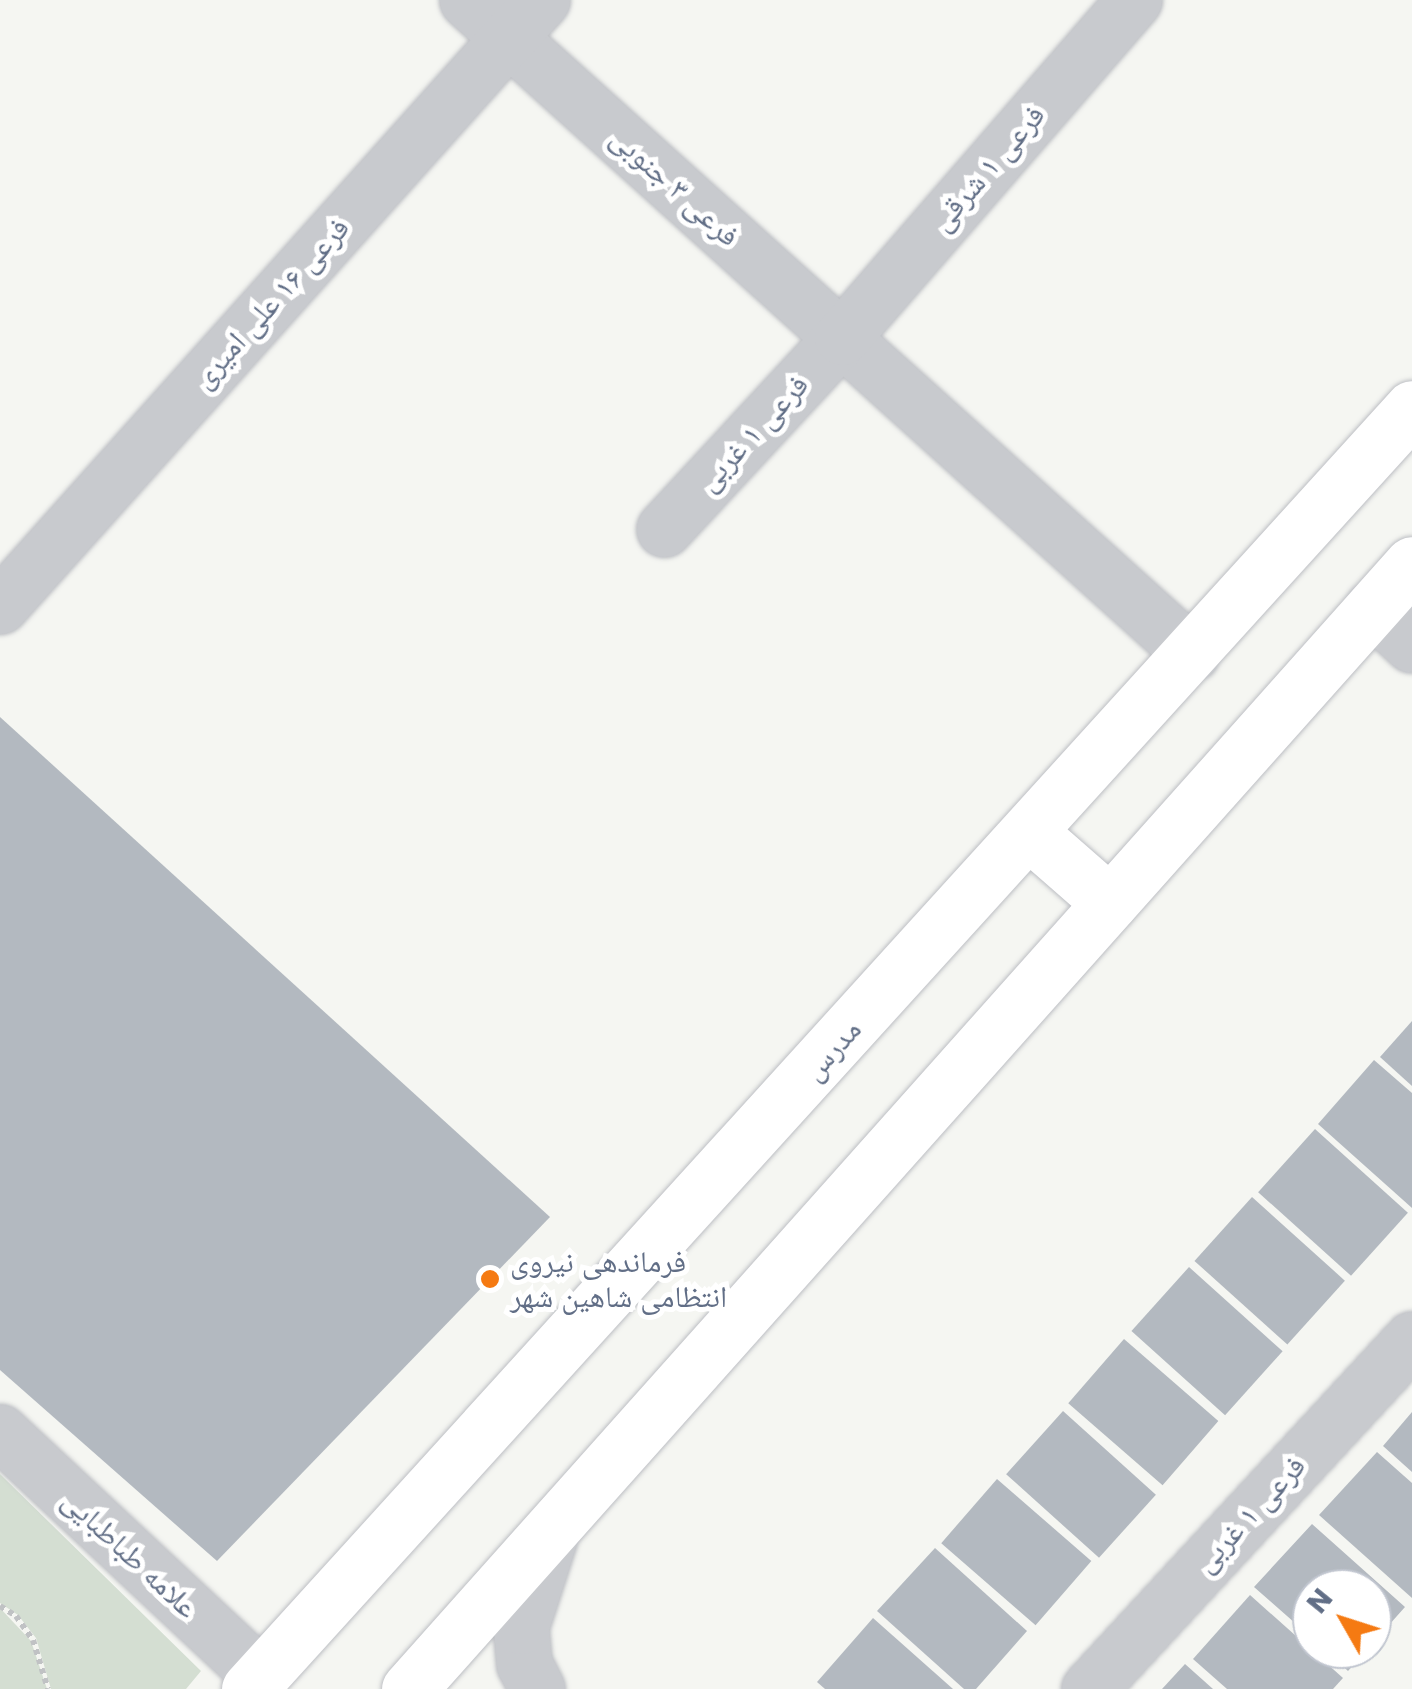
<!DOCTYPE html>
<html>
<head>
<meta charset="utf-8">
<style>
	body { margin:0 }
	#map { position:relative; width:1412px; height:1689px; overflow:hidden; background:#f5f6f2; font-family:Poppins,"Noto Naskh Arabic",sans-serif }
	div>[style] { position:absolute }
	.green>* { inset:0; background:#d4ded2 }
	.building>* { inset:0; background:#b3b9c0; transform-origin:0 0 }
	.path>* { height:6px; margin-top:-3px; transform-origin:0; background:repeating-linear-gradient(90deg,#c0c2c4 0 5px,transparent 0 10px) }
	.roads { filter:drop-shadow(0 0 2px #bcbec3) drop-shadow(0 0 2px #bcbec3) }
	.minor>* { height:55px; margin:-27.5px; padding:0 27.5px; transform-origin:27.5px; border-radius:27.5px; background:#c8cace }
	.major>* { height:55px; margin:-27.5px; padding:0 27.5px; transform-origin:27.5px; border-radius:27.5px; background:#fff }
	.dots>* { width:28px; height:28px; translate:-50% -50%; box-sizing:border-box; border:5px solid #fff; border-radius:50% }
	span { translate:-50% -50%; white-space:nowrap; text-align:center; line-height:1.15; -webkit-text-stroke:10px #fff; paint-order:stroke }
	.street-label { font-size:30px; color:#616e86 }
	.poi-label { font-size:30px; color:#616e86 }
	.left { translate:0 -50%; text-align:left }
	.north { position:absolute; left:1292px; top:1569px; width:100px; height:100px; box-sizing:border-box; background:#fff; border:2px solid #c0c5cf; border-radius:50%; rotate:309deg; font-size:28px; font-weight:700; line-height:40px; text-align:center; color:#616e86 }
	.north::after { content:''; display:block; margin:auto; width:35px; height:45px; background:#f57a12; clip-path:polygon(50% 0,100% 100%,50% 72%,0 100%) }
</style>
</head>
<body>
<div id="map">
	<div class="green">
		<i style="clip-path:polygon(0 1474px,201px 1671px,186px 1689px,51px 1689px,36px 1638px,18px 1615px,0 1603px)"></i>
		<i style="clip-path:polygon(0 1608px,31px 1641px,47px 1689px,0 1689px)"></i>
	</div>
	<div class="building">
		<i style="clip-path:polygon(0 717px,550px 1217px,217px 1561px,0 1370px)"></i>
		<i style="clip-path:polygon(1412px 1021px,1412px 1086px,1380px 1057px)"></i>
		<i style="clip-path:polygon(1374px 1060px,1412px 1093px,1412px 1208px,1318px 1124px)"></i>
		<i style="left:1315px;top:1129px;width:125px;height:85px;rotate:42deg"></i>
		<i style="left:1252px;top:1197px;width:125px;height:86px;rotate:42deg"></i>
		<i style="left:1189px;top:1267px;width:126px;height:86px;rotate:42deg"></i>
		<i style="left:1124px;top:1339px;width:125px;height:85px;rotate:41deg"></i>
		<i style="left:1063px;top:1411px;width:125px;height:85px;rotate:42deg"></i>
		<i style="clip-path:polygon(1412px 1412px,1412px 1472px,1383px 1446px)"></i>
		<i style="clip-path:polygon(1377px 1452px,1412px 1483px,1412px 1598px,1319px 1515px)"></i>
		<i style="left:997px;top:1479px;width:125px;height:85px;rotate:41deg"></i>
		<i style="clip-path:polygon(1312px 1524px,1405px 1607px,1372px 1644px,1372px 1589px,1312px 1589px,1312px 1638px,1254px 1587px)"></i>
		<i style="clip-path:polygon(935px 1548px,1027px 1631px,976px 1689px,964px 1689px,877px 1611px)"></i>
		<i style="clip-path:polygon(1250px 1595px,1343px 1678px,1333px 1689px,1227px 1689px,1193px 1659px)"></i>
		<i style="clip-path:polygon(873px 1618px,953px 1689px,825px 1689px,817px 1682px)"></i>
		<i style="clip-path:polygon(1324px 1649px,1367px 1649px,1348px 1671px)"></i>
		<i style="clip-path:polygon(1185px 1664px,1213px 1689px,1162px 1689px)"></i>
	</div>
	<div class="path">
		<i style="left:0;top:1606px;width:19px;rotate:32deg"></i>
		<i style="left:16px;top:1616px;width:29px;rotate:55deg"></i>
		<i style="left:33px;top:1640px;width:51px;rotate:73deg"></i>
	</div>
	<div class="roads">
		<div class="minor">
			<i style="left:467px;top:0;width:976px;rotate:42.05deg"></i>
			<i style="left:664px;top:529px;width:262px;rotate:-47.2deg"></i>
			<i style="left:842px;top:337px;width:446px;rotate:-49.1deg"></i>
			<i style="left:0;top:606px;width:813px;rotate:-48.19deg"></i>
			<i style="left:1372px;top:608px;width:54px;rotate:42.8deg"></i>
			<i style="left:0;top:1432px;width:357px;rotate:43.1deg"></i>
			<i style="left:537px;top:1689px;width:28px;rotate:-117deg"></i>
			<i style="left:524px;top:1664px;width:38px;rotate:-95deg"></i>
			<i style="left:521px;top:1626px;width:101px;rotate:-72.1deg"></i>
			<i style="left:1089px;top:1689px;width:476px;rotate:-47.3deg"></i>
		</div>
		<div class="major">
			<i style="left:1030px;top:833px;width:106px;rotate:41.2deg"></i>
			<i style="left:249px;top:1689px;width:1730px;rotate:-47.76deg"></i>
			<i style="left:409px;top:1689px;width:1507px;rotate:-48.28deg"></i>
		</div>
	</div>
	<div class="dots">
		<i style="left:490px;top:1279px;background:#f57a12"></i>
	</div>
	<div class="street-label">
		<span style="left:988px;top:168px;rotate:-49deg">فرعی ۱ شرقی</span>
		<span style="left:675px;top:187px;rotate:42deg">فرعی ۳ جنوبی</span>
		<span style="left:271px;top:303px;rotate:-48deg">فرعی ۱۶ علی امیری</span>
		<span style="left:753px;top:433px;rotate:-47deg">فرعی ۱ غربی</span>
		<span style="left:832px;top:1050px;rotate:-48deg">مدرس</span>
		<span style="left:1250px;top:1514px;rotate:-47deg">فرعی ۱ غربی</span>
		<span style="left:130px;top:1554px;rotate:43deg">علامه طباطبایی</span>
	</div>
	<div class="poi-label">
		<span class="left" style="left:510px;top:1279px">فرماندهی نیروی<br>انتظامی شاهین شهر</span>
	</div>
	<div class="north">N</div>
</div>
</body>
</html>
